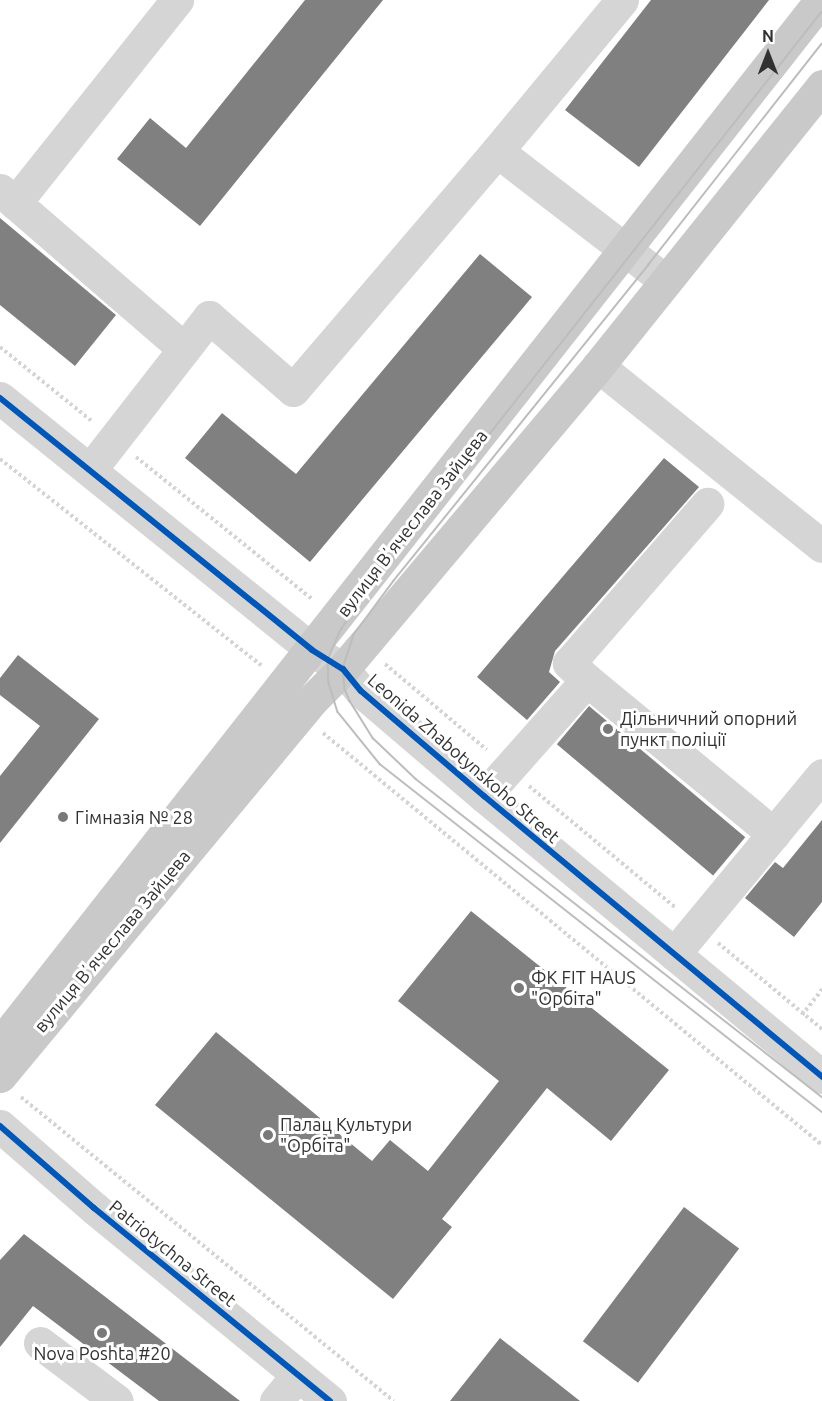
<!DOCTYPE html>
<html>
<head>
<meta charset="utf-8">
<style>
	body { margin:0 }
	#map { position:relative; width:822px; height:1401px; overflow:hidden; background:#fff; font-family:Ubuntu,sans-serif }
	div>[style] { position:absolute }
	.building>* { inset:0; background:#808080; transform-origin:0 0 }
	.path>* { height:4px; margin-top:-2px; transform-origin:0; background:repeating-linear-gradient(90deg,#d4d4d4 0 3px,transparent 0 6px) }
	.minor>* { height:33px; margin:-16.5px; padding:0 16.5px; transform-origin:16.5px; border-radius:16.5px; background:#d5d5d5 }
	.major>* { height:33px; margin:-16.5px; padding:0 16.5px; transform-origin:16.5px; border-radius:16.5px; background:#c9c9c9 }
	.tram>* { height:1.5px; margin:-0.75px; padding:0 0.75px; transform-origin:0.75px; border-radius:0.75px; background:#bdbdbd }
	.cycleway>* { height:6px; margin:-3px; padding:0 3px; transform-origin:3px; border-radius:3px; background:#0057b8 }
	.dots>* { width:16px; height:16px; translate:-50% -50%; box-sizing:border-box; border:3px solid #fff; border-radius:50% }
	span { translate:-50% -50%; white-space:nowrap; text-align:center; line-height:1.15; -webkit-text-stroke:6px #fff; paint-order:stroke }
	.street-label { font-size:18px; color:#313131 }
	.poi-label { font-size:18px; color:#313131 }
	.left { translate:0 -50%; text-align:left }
	.north { position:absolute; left:738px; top:24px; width:60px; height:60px; -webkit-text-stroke:4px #fff; paint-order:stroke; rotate:0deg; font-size:16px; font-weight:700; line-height:24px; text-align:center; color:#313131 }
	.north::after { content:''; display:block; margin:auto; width:21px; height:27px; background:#313131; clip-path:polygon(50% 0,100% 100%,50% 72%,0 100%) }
</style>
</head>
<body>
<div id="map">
	<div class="building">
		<i style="clip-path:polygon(305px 0,383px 0,200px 226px,117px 159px,150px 118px,186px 148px)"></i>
		<i style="clip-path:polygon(651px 0,769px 0,639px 167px,565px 110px)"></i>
		<i style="clip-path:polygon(0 218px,116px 315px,75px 366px,0 305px)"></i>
		<i style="clip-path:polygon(480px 254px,532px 297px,310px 562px,185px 458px,222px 413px,296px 474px)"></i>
		<i style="clip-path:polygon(664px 458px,699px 487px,555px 651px,549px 672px,560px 682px,527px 720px,477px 677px)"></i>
		<i style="clip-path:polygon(18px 655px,99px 719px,0 843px,0 776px,40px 726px,0 695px,0 678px)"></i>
		<i style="left:589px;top:706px;width:204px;height:50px;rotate:40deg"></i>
		<i style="clip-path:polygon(822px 820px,822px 902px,794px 937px,745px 898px,775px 862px,783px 868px)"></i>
		<i style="clip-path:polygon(471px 911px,669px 1070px,611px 1141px,547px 1088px,442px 1219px,452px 1227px,393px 1299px,155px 1105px,216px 1032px,372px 1161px,390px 1140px,428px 1171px,499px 1081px,398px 1001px)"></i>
		<i style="left:684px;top:1207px;width:69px;height:168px;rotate:37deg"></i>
		<i style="clip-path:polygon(24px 1234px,240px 1401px,159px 1401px,33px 1306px,0 1347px,0 1260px)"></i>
		<i style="clip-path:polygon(500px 1338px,580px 1401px,450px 1401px)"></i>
	</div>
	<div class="path">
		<i style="left:0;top:347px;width:119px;rotate:38.9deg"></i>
		<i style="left:136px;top:457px;width:226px;rotate:38.9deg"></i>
		<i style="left:0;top:459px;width:333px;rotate:38.3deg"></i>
		<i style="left:385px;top:664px;width:133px;rotate:40.1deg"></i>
		<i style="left:323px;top:733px;width:647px;rotate:39.54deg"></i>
		<i style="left:529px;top:786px;width:191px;rotate:39.7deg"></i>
		<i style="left:718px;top:943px;width:135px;rotate:39.6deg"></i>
		<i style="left:802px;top:1015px;width:33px;rotate:-52deg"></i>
		<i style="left:21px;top:1097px;width:481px;rotate:39.2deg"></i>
	</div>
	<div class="minor">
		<i style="left:622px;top:0;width:196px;rotate:129.6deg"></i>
		<i style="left:497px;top:151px;width:213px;rotate:37.6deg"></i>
		<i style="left:0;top:190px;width:243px;rotate:40.8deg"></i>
		<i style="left:15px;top:203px;width:260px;rotate:-51.4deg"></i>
		<i style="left:598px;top:366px;width:287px;rotate:38.8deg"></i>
		<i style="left:0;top:398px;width:401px;rotate:38.9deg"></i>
		<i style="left:312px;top:650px;width:36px;rotate:32deg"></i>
		<i style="left:343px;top:669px;width:28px;rotate:51deg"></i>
		<i style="left:361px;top:691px;width:162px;rotate:40.5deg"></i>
		<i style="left:484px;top:796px;width:440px;rotate:39.7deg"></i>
		<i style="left:90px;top:470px;width:194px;rotate:-52.1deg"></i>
		<i style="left:209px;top:317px;width:111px;rotate:41deg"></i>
		<i style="left:293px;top:390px;width:314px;rotate:-49.5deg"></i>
		<i style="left:587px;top:680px;width:242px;rotate:39.5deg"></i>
		<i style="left:484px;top:796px;width:155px;rotate:-48.4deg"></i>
		<i style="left:587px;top:680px;width:25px;rotate:-137deg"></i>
		<i style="left:569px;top:663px;width:211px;rotate:-49deg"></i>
		<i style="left:674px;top:954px;width:232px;rotate:-50.4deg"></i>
		<i style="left:0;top:1126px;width:125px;rotate:41.1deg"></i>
		<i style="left:94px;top:1208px;width:305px;rotate:39.3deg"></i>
		<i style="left:40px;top:1343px;width:96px;rotate:37deg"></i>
		<i style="left:276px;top:1401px;width:34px;rotate:-50deg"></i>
	</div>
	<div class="major">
		<i style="left:0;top:1044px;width:1328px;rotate:-51.82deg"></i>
		<i style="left:0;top:1076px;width:487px;rotate:-50.3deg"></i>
		<i style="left:311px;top:701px;width:45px;rotate:-45deg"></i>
		<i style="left:343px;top:669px;width:396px;rotate:-49.9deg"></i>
		<i style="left:598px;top:366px;width:359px;rotate:-51.3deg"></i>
	</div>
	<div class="tram">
		<i style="left:822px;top:12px;width:743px;rotate:128.17deg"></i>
		<i style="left:363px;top:596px;width:43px;rotate:122.6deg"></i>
		<i style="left:340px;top:632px;width:30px;rotate:113deg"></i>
		<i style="left:328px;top:660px;width:23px;rotate:88deg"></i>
		<i style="left:329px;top:683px;width:30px;rotate:73deg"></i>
		<i style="left:338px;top:712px;width:67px;rotate:51.1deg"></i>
		<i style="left:380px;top:764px;width:563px;rotate:38.21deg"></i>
		<i style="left:822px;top:44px;width:281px;rotate:128.1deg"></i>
		<i style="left:649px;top:265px;width:406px;rotate:128.9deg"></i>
		<i style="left:394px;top:581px;width:67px;rotate:126.5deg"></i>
		<i style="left:354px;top:635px;width:36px;rotate:108deg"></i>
		<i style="left:343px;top:669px;width:20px;rotate:84deg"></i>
		<i style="left:345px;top:689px;width:13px;rotate:67deg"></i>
		<i style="left:350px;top:701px;width:44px;rotate:58.1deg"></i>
		<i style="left:373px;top:738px;width:59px;rotate:43.6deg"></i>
		<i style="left:416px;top:779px;width:516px;rotate:38.07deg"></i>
	</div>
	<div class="cycleway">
		<i style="left:0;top:398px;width:401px;rotate:38.9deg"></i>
		<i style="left:312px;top:650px;width:36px;rotate:32deg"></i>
		<i style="left:343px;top:669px;width:28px;rotate:51deg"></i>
		<i style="left:361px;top:691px;width:162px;rotate:40.5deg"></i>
		<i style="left:484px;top:796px;width:440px;rotate:39.7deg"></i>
		<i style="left:0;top:1126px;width:125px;rotate:41.1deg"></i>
		<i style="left:94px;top:1208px;width:305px;rotate:39.3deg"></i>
	</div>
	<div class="dots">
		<i style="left:608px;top:729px;background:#797979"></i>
		<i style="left:63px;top:817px;background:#797979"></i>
		<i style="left:519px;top:988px;background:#797979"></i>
		<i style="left:268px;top:1135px;background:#797979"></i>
		<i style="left:102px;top:1333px;background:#797979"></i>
	</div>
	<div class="street-label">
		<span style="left:412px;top:523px;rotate:-52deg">вулиця Вʼячеслава Зайцева</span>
		<span style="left:464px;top:758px;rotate:41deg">Leonida Zhabotynskoho Street</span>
		<span style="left:112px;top:941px;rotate:-50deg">вулиця Вʼячеслава Зайцева</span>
		<span style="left:173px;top:1253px;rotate:39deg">Patriotychna Street</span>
	</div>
	<div class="poi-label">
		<span class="left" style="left:620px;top:729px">Дільничний опорний<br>пункт поліції</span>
		<span class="left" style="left:75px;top:817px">Гімназія № 28</span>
		<span class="left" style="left:531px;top:988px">ФК FIT HAUS<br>"Орбіта"</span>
		<span class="left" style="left:280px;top:1135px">Палац Культури<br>"Орбіта"</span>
		<span style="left:102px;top:1353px">Nova Poshta #20</span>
	</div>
	<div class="north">N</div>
</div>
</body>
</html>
